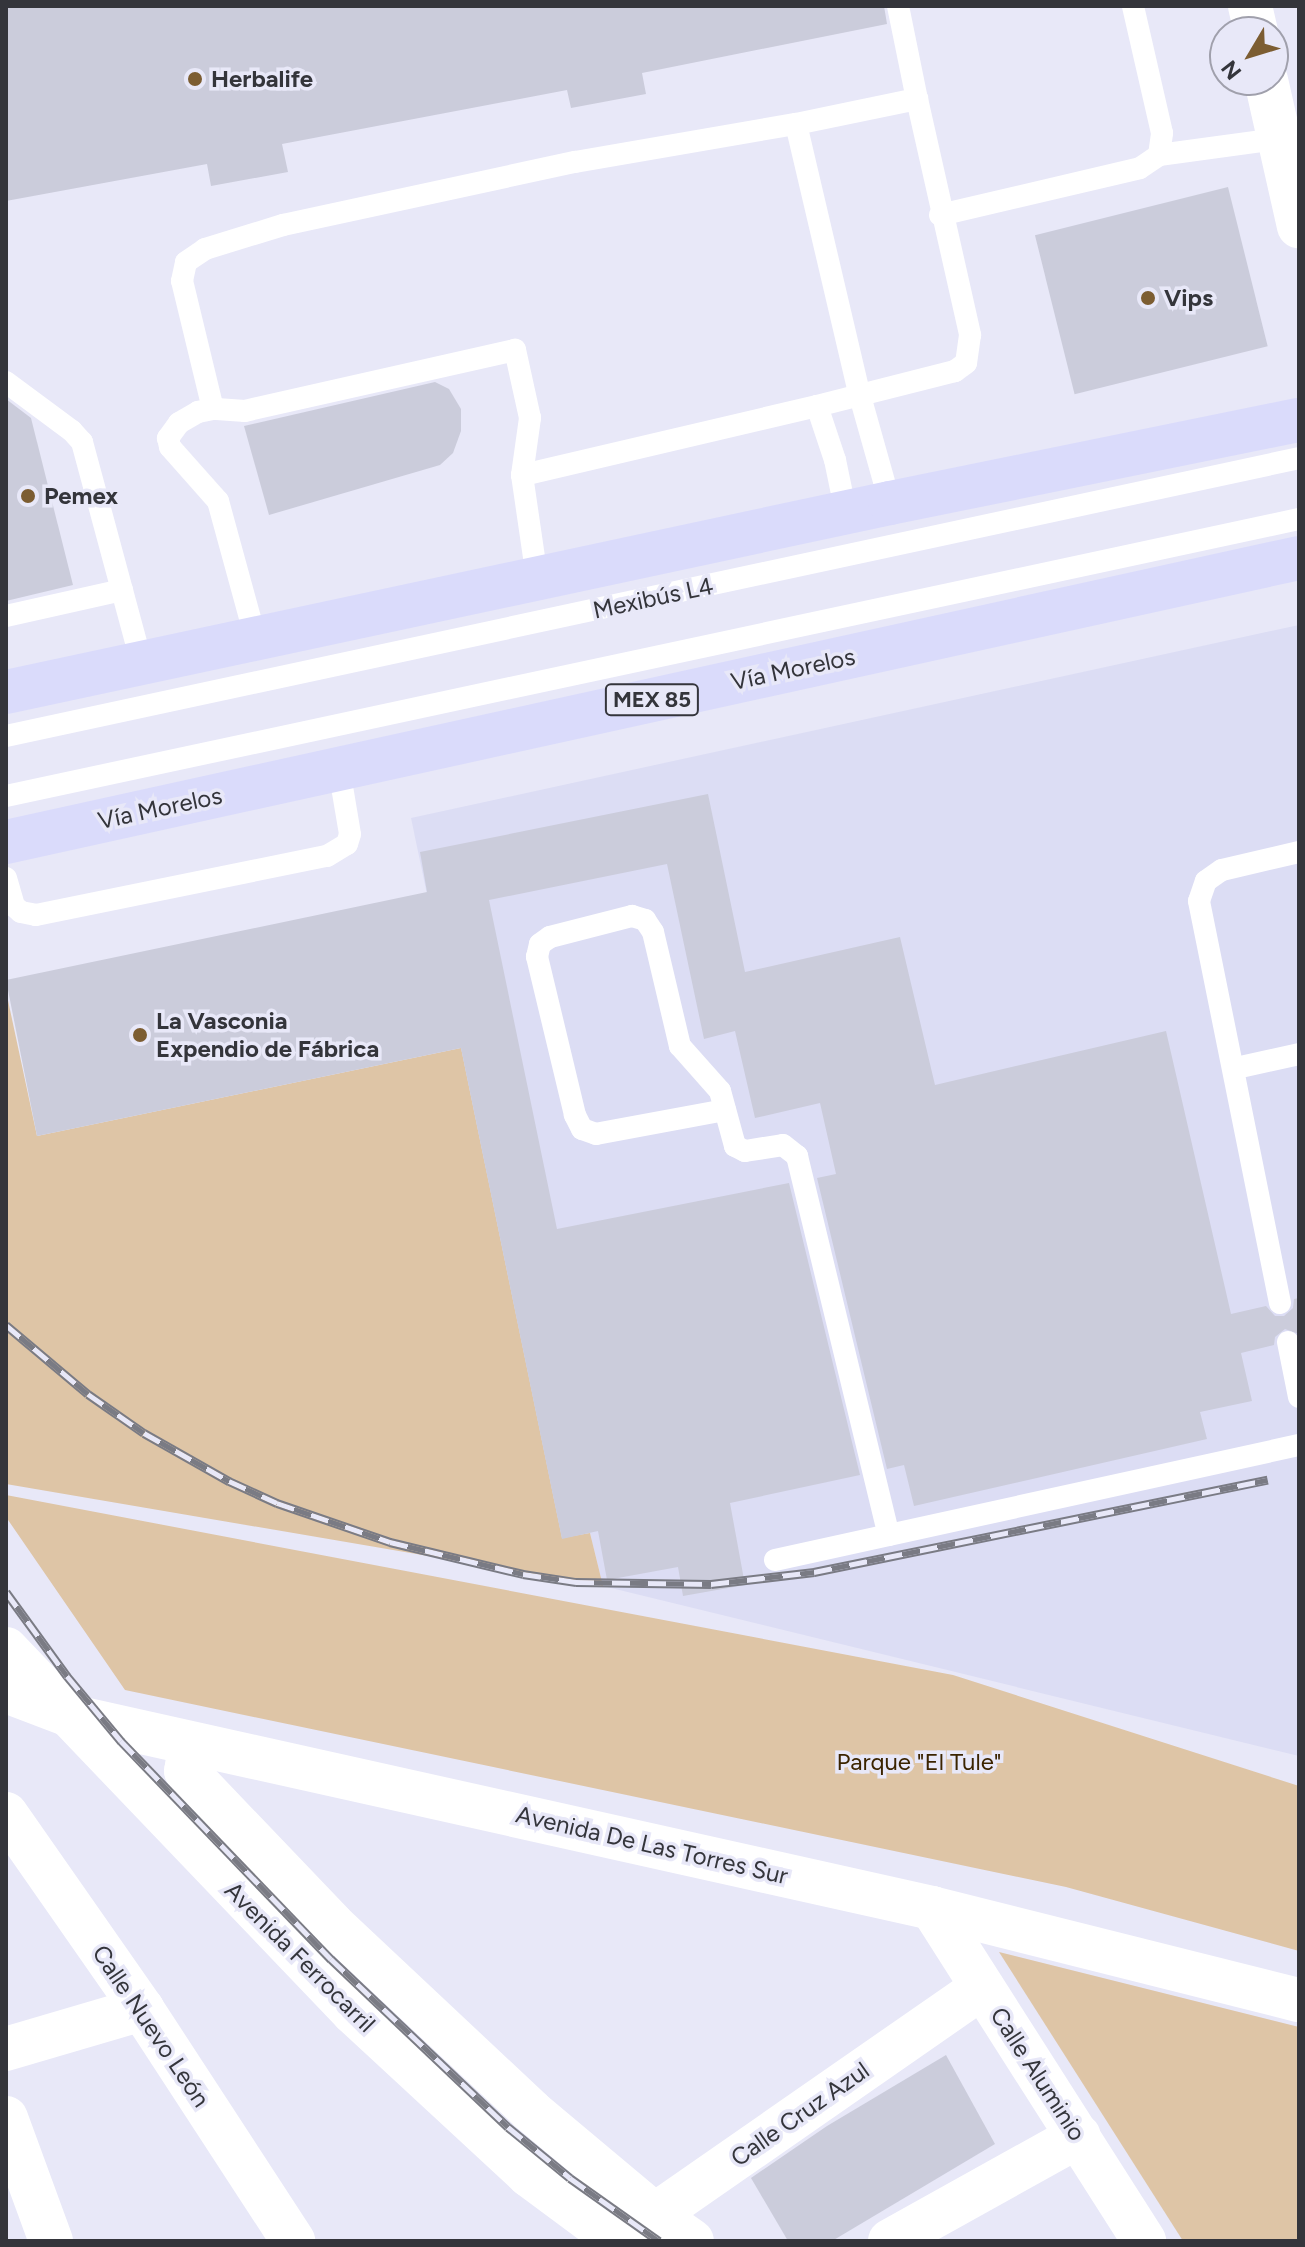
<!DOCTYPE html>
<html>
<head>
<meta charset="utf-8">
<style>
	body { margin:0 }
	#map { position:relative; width:1305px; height:2247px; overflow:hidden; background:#e8e8f8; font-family:Figtree,sans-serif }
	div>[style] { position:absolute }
	.built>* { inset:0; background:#dcddf4 }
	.green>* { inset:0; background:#dec5a6 }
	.building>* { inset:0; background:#cbccdb; transform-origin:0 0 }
	.lane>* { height:22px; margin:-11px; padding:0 11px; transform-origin:11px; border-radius:11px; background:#fff }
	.street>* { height:44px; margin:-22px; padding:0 22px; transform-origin:22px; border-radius:22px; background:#fff }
	.primary>* { height:44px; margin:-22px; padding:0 22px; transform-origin:22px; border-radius:22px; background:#dadbfb }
	.rail>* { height:9px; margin-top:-4.5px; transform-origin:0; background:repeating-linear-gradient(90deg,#e8e8f8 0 18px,#7a7b84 0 36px); box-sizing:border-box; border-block:2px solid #7a7b84 }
	.dots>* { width:22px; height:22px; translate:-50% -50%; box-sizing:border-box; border:4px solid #e8e8f8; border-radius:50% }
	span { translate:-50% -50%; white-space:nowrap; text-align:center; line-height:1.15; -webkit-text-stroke:7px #e8e8f8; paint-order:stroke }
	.shield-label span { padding:2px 6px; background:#e8e8f8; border:2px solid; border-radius:6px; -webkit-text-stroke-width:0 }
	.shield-label { font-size:22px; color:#34353b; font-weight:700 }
	.poi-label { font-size:24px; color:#34353b; font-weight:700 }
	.left { translate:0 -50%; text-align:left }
	.street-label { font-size:24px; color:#34353b }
	.park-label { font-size:24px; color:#3b2400 }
	.frame { position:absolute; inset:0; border:8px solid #34353b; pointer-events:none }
	.north { position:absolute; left:1209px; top:16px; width:80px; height:80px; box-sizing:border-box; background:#e8e8f8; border:2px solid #a0a0ac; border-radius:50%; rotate:232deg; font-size:22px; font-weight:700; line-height:32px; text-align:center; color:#34353b }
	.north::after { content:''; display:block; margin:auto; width:28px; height:36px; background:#7c5d32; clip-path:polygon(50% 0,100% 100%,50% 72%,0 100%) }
</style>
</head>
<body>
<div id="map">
	<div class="built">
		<i style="clip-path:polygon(1299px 625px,1299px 1756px,603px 1586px,590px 1533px,562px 1539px,411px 818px)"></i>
	</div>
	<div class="green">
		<i style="clip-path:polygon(6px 991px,37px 1136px,461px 1048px,562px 1538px,590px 1533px,603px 1586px,6px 1484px)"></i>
		<i style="clip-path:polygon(6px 1495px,953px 1675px,1299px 1786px,1299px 1951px,1066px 1887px,125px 1690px,6px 1517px)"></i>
		<i style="clip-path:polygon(999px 1952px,1299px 2027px,1299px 2241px,1183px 2241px)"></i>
	</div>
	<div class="building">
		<i style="clip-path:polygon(6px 6px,884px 6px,887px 24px,642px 73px,646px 94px,571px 108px,567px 90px,282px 144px,288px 172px,211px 186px,207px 164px,6px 201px)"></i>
		<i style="left:1228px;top:187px;width:164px;height:199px;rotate:76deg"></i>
		<i style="clip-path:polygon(435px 382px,449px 389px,461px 409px,461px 431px,453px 453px,440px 465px,269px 515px,244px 426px)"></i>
		<i style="clip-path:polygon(6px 399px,31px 418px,73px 585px,6px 601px)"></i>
		<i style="clip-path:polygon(708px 794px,745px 972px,900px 937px,935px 1085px,1166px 1031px,1231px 1314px,1266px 1306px,1275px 1316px,1284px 1316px,1293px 1308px,1294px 1299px,1299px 1298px,1299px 1334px,1285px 1329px,1275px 1337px,1274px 1345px,1241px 1353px,1252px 1401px,1200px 1412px,1207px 1439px,914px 1506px,904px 1465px,887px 1469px,817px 1178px,836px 1174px,820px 1103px,755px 1118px,735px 1031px,704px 1039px,667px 864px,489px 900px,557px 1229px,789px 1183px,860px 1475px,730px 1503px,745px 1585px,683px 1596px,678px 1567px,607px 1580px,598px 1531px,562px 1539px,461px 1048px,37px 1136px,6px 980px,427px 892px,420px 852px)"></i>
		<i style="clip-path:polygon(946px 2055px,995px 2144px,832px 2241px,788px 2241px,751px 2178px,827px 2126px)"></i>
	</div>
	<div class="lane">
		<i style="left:898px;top:6px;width:95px;rotate:78.5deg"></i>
		<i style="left:796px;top:124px;width:124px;rotate:-11.7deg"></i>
		<i style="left:917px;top:99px;width:242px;rotate:77.3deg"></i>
		<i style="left:970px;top:335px;width:28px;rotate:98deg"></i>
		<i style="left:966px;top:363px;width:14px;rotate:144deg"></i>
		<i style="left:955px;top:371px;width:142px;rotate:165.8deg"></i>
		<i style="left:1159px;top:155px;width:120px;rotate:-7.7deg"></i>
		<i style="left:940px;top:215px;width:205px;rotate:-13.2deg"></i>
		<i style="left:1140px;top:168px;width:23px;rotate:-34deg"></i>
		<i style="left:1159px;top:155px;width:22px;rotate:-82deg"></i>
		<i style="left:1162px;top:133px;width:130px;rotate:-102.9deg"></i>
		<i style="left:6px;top:382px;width:82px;rotate:36.6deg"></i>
		<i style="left:72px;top:431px;width:15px;rotate:48deg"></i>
		<i style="left:82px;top:442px;width:230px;rotate:74.9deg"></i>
		<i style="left:213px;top:409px;width:15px;rotate:169deg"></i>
		<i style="left:198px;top:412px;width:22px;rotate:150deg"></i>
		<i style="left:179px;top:423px;width:19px;rotate:126deg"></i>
		<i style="left:168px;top:438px;width:9px;rotate:77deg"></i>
		<i style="left:170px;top:447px;width:72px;rotate:48.4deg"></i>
		<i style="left:218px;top:501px;width:144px;rotate:74.7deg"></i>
		<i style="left:522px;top:475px;width:104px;rotate:81.7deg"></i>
		<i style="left:846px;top:513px;width:54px;rotate:-101.7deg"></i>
		<i style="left:835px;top:460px;width:57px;rotate:-108.4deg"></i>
		<i style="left:817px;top:406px;width:303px;rotate:166.8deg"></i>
		<i style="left:522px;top:475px;width:58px;rotate:-82deg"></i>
		<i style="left:530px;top:418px;width:70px;rotate:-102.4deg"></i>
		<i style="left:515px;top:350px;width:277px;rotate:167.3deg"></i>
		<i style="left:245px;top:411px;width:32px;rotate:-176deg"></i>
		<i style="left:213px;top:409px;width:132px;rotate:-103.6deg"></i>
		<i style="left:182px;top:281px;width:19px;rotate:-78deg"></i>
		<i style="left:186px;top:262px;width:23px;rotate:-34deg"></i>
		<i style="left:205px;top:249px;width:82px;rotate:-17.1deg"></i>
		<i style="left:283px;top:225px;width:299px;rotate:-12.2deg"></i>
		<i style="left:575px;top:162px;width:224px;rotate:-9.8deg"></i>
		<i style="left:796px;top:124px;width:279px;rotate:76.8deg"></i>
		<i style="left:860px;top:396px;width:111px;rotate:74.3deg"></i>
		<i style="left:6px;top:616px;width:119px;rotate:-12.6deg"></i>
		<i style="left:6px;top:736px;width:1323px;rotate:-12.13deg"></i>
		<i style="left:6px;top:796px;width:1322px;rotate:-12.09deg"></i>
		<i style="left:6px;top:878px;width:29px;rotate:74deg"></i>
		<i style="left:14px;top:906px;width:9px;rotate:41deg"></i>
		<i style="left:21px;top:912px;width:15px;rotate:11deg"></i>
		<i style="left:36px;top:915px;width:297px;rotate:-11.5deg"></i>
		<i style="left:327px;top:856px;width:23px;rotate:-31deg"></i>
		<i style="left:347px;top:844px;width:10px;rotate:-73deg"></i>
		<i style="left:350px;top:834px;width:66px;rotate:-99.6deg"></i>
		<i style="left:1236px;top:1068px;width:65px;rotate:-12.5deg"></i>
		<i style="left:725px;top:1110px;width:131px;rotate:169.5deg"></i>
		<i style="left:596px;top:1134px;width:15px;rotate:-160deg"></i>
		<i style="left:582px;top:1129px;width:16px;rotate:-117deg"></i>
		<i style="left:575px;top:1115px;width:163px;rotate:-103.5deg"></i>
		<i style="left:537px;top:957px;width:13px;rotate:-77deg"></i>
		<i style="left:540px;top:944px;width:12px;rotate:-35deg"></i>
		<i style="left:550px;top:937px;width:85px;rotate:-14.4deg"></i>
		<i style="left:632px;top:916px;width:14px;rotate:17deg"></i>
		<i style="left:645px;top:920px;width:14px;rotate:56deg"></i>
		<i style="left:653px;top:932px;width:117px;rotate:76.7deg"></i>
		<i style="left:680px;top:1046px;width:60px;rotate:48.4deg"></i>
		<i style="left:720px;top:1091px;width:57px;rotate:74.7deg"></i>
		<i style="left:735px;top:1146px;width:11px;rotate:27deg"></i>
		<i style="left:745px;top:1151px;width:38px;rotate:-9deg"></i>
		<i style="left:783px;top:1145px;width:18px;rotate:38deg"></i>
		<i style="left:797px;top:1156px;width:390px;rotate:76.4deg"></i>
		<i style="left:1280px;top:1303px;width:410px;rotate:-101.4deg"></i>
		<i style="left:1199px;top:901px;width:21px;rotate:-71deg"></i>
		<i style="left:1206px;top:881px;width:19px;rotate:-35deg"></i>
		<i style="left:1222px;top:870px;width:79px;rotate:-13.2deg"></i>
		<i style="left:1288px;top:1342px;width:56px;rotate:78.7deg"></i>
		<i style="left:775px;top:1560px;width:536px;rotate:-12.38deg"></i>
	</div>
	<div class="street">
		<i style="left:1250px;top:6px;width:27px;rotate:77deg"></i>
		<i style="left:1266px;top:80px;width:150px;rotate:77.3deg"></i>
		<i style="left:6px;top:1649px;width:502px;rotate:46.29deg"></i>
		<i style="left:353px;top:2012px;width:240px;rotate:42.8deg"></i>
		<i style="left:529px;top:2175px;width:111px;rotate:36.6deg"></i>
		<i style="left:6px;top:1691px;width:73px;rotate:20.9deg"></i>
		<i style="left:74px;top:1717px;width:879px;rotate:12.55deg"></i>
		<i style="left:932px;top:1908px;width:378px;rotate:14.1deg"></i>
		<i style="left:190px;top:1744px;width:27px;rotate:98deg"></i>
		<i style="left:186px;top:1771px;width:211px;rotate:46.3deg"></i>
		<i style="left:332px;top:1924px;width:273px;rotate:43.2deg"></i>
		<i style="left:531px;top:2111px;width:162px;rotate:40deg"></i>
		<i style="left:655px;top:2215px;width:45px;rotate:35.1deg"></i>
		<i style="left:6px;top:1814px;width:238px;rotate:55.1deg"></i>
		<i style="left:142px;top:2009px;width:277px;rotate:56.9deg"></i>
		<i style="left:932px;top:1908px;width:395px;rotate:57.5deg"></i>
		<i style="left:6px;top:2049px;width:142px;rotate:-16.4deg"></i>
		<i style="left:6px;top:2118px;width:131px;rotate:69.9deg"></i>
		<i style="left:633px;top:2230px;width:425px;rotate:-34.8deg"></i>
		<i style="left:890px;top:2241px;width:216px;rotate:-29.1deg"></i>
	</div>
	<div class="primary">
		<i style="left:6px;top:692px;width:904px;rotate:-12.07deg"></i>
		<i style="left:890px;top:503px;width:417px;rotate:-11.5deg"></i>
		<i style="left:6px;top:842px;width:1324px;rotate:-12.39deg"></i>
	</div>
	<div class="rail">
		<i style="left:6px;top:1325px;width:107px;rotate:40.1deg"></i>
		<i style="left:88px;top:1394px;width:68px;rotate:34.9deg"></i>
		<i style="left:144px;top:1433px;width:98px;rotate:29.5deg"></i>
		<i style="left:229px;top:1481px;width:53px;rotate:24.6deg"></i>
		<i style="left:277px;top:1503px;width:120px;rotate:19deg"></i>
		<i style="left:390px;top:1542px;width:137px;rotate:13.5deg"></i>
		<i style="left:523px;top:1574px;width:54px;rotate:8.6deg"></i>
		<i style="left:576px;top:1582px;width:135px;rotate:0.8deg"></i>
		<i style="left:711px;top:1584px;width:104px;rotate:-6.6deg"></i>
		<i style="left:814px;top:1572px;width:463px;rotate:-11.5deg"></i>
		<i style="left:6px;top:1592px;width:104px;rotate:54deg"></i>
		<i style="left:67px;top:1676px;width:85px;rotate:50.3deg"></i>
		<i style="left:121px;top:1741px;width:303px;rotate:46.1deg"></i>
		<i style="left:331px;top:1959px;width:244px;rotate:43.5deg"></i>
		<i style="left:508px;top:2127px;width:80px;rotate:39.4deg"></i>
		<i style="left:570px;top:2178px;width:109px;rotate:35.3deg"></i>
	</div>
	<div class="dots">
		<i style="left:195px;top:79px;background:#7c5d32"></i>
		<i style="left:1148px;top:298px;background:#7c5d32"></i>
		<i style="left:28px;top:496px;background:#7c5d32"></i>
		<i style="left:140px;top:1035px;background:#7c5d32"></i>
	</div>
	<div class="shield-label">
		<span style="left:652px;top:700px">MEX 85</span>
	</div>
	<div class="poi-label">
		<span class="left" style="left:211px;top:79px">Herbalife</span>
		<span class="left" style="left:1164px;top:298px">Vips</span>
		<span class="left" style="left:44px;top:496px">Pemex</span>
		<span class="left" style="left:156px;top:1035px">La Vasconia<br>Expendio de Fábrica</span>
	</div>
	<div class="street-label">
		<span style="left:653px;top:598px;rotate:-12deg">Mexibús L4</span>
		<span style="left:793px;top:669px;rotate:-12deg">Vía Morelos</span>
		<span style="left:160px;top:808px;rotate:-12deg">Vía Morelos</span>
		<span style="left:652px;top:1845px;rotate:13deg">Avenida De Las Torres Sur</span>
		<span style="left:300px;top:1957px;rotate:45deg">Avenida Ferrocarril</span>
		<span style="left:151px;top:2026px;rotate:56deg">Calle Nuevo León</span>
		<span style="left:1038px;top:2074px;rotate:57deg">Calle Aluminio</span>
		<span style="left:800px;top:2114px;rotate:-35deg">Calle Cruz Azul</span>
	</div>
	<div class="park-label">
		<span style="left:919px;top:1762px">Parque "El Tule"</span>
	</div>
	<div class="frame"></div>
	<div class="north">N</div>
</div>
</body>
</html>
